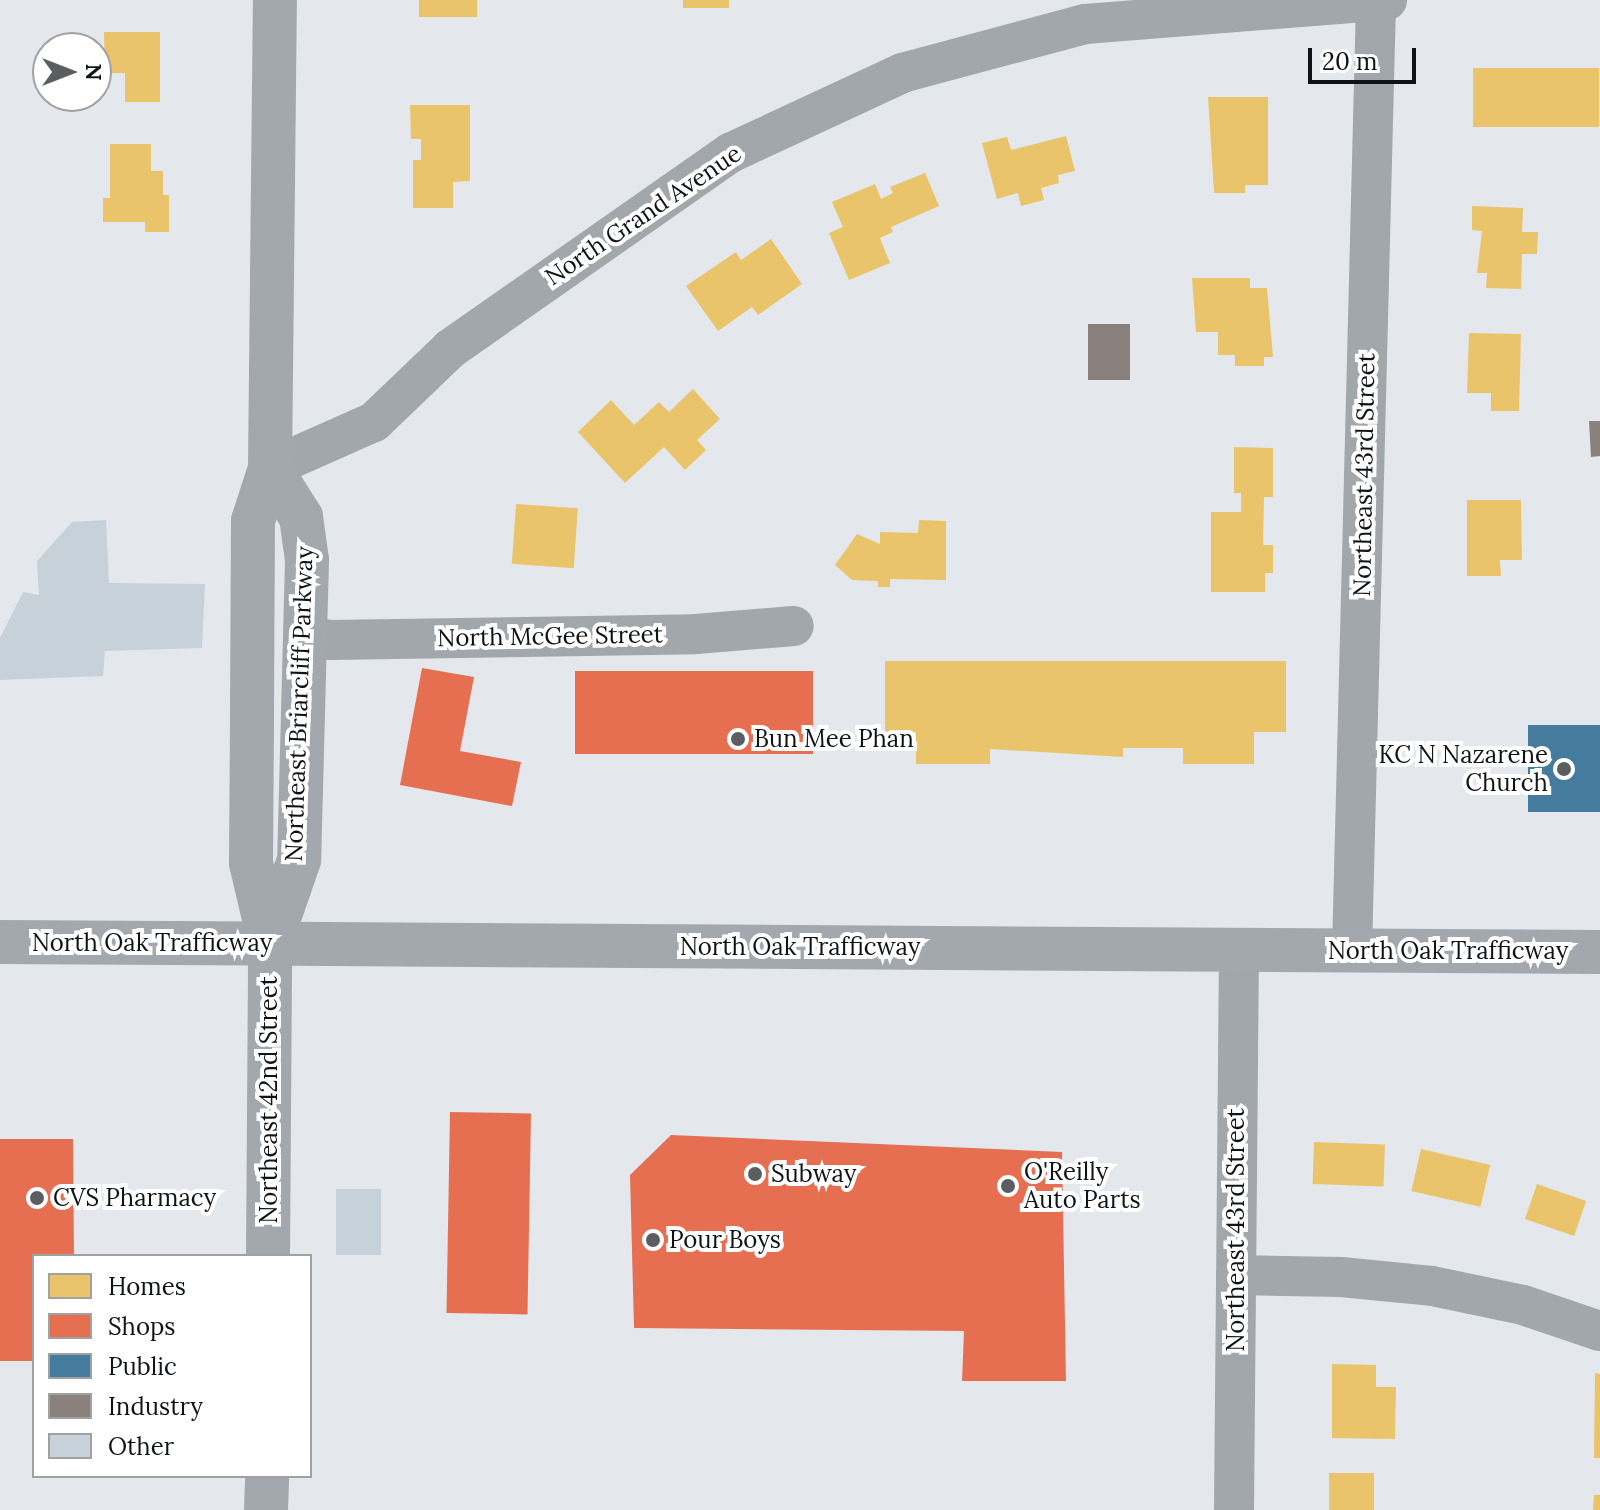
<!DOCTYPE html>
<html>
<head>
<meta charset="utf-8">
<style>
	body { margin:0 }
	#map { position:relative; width:1600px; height:1510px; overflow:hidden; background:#e4e8ec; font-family:Lora,serif }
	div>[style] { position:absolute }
	.homes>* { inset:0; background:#e9c46a; transform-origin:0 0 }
	.shops>* { inset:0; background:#e76f51; transform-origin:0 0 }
	.public>* { inset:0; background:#457b9d; transform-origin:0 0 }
	.industry>* { inset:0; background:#8a817c; transform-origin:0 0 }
	.building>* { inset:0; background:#c7d1da; transform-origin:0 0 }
	.minor>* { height:40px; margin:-20px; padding:0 20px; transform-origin:20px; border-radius:20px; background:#a1a7ab }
	.major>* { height:44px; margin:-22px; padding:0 22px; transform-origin:22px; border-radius:22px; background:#a3a8af }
	.dots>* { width:22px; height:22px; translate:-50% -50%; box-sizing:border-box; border:4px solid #fff; border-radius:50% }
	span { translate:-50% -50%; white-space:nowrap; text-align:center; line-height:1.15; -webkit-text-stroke:8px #fff; paint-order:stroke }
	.street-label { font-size:24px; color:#101316 }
	.poi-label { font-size:24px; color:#101316 }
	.left { translate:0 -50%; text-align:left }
	.right { translate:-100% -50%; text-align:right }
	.legend { position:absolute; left:32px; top:1254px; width:280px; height:224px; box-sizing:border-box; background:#fff; border:2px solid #9fa1a2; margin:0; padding:10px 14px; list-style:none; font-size:24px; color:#101316 }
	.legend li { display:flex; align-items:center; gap:16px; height:40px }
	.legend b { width:40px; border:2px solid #9fa1a2 }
	.north { position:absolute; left:32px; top:32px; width:80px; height:80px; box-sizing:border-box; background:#fff; border:2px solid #9fa1a2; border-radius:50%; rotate:90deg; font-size:22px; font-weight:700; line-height:32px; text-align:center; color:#101316 }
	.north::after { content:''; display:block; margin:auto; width:28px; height:36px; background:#5a5e61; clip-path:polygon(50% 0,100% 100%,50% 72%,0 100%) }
	.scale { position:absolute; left:1308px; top:48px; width:108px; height:36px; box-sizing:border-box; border:4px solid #101316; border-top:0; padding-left:10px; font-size:24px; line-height:28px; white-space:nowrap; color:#101316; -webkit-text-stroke:6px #fff; paint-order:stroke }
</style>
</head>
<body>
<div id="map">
	<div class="homes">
		<i style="left:419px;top:0;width:58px;height:17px"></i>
		<i style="left:683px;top:0;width:46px;height:8px"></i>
		<i style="clip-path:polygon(104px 32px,160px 32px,160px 102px,125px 102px,125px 73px,105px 73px)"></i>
		<i style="left:1473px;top:68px;width:126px;height:59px"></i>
		<i style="clip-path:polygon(1208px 97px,1268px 97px,1268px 185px,1245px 185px,1245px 193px,1214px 193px)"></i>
		<i style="clip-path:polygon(410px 105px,470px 105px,470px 181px,453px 182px,453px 208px,413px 208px,413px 160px,421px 160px,421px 139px,411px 139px)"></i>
		<i style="clip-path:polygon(1066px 136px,1075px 171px,1058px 175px,1059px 183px,1041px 188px,1044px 200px,1021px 206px,1018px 193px,997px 199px,982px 143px,1007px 137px,1011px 150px)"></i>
		<i style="clip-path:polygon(110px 144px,151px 144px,151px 171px,163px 171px,163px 195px,169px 195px,169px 232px,145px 232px,145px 222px,103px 222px,103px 198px,110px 198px)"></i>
		<i style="clip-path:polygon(925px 173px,939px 206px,891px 227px,893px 232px,880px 238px,890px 263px,849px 280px,829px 233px,843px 227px,832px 202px,875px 184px,881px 199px,893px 193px,890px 187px)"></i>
		<i style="clip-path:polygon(1472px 206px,1523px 208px,1522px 232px,1538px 232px,1537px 254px,1522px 254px,1521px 289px,1486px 288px,1487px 273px,1477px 273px,1482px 231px,1472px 230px)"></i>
		<i style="clip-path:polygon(771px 239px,802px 284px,758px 315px,752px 307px,718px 331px,686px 286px,736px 252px,741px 260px)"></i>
		<i style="clip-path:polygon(1192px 278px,1250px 278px,1250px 288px,1267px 288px,1273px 357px,1264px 357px,1264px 366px,1235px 366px,1235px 355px,1218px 355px,1218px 332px,1196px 332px)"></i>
		<i style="clip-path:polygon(1469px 333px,1521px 334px,1519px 411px,1491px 411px,1491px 393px,1467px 393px)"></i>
		<i style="clip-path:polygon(693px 389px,720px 419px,697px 440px,706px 450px,685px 470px,664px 447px,625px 483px,578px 432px,611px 400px,634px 425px,659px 402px,669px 412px)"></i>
		<i style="clip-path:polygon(1234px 447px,1273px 448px,1273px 497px,1264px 497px,1263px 545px,1273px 545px,1273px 573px,1265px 573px,1265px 592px,1211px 592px,1211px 512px,1241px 512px,1241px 493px,1234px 493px)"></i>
		<i style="clip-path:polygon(1467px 500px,1521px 500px,1522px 560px,1500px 560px,1501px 576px,1467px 576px)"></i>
		<i style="left:516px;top:504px;width:62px;height:60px;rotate:4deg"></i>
		<i style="clip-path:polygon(919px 520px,946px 521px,946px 580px,890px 579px,890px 587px,878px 587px,878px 581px,852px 580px,835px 565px,857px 534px,880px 544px,880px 532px,918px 533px)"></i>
		<i style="clip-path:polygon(885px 661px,1286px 661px,1286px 732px,1254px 732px,1254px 764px,1183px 764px,1183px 748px,1123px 748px,1123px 757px,990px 749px,990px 764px,916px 764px,916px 732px,885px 732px)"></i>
		<i style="left:1314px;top:1142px;width:71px;height:42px;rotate:2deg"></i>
		<i style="left:1421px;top:1149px;width:71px;height:43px;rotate:13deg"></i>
		<i style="left:1537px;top:1184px;width:52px;height:37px;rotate:19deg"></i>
		<i style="clip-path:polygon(1332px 1364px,1376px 1365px,1376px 1387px,1396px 1387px,1395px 1439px,1332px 1438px)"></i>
		<i style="clip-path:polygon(1595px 1373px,1600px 1374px,1600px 1458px,1594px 1458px)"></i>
		<i style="left:1329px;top:1473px;width:45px;height:37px"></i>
		<i style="clip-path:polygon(1594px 1495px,1600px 1495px,1600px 1510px,1593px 1510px)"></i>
	</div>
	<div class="shops">
		<i style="clip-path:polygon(422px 668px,474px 677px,460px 751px,521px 762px,512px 806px,400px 785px)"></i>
		<i style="left:575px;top:671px;width:238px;height:83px"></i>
		<i style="left:450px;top:1112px;width:81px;height:201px;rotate:1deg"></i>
		<i style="clip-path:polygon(671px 1135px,1062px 1152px,1066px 1381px,962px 1381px,964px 1331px,634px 1328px,630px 1175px)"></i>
		<i style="clip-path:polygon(0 1139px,73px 1139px,74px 1256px,34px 1256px,34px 1361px,0 1361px)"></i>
	</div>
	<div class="public">
		<i style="left:1528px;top:725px;width:72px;height:87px"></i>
	</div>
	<div class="industry">
		<i style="left:1088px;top:324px;width:42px;height:56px"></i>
		<i style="clip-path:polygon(1589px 421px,1600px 421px,1600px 456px,1591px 457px)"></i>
	</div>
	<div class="building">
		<i style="clip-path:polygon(106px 520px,109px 583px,205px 584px,202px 648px,105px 651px,103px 676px,0 680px,0 638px,23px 592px,39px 595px,37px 561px,72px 522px)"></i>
		<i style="left:336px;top:1189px;width:45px;height:66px"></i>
	</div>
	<div class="minor">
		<i style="left:270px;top:468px;width:114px;rotate:-23.9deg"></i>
		<i style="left:374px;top:422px;width:105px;rotate:-43.8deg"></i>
		<i style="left:450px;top:349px;width:342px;rotate:-35deg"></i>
		<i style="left:730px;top:153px;width:190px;rotate:-24.9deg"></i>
		<i style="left:902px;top:73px;width:189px;rotate:-15deg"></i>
		<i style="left:1085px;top:24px;width:303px;rotate:-4.5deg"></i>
		<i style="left:305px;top:636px;width:26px;rotate:9deg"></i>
		<i style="left:331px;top:640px;width:365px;rotate:-0.9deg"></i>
		<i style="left:696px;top:634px;width:98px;rotate:-4.7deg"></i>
		<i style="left:1352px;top:951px;width:951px;rotate:-88.55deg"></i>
		<i style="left:1236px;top:1275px;width:105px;rotate:1.1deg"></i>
		<i style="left:1341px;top:1277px;width:91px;rotate:5.6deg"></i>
		<i style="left:1432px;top:1286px;width:93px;rotate:11.8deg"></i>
		<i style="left:1523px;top:1305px;width:81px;rotate:18.7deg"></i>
		<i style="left:1234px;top:1510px;width:560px;rotate:-89.49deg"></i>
	</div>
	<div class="major">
		<i style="left:270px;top:468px;width:58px;rotate:57.7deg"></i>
		<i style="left:301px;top:517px;width:43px;rotate:82.1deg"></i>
		<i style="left:307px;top:560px;width:300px;rotate:91.5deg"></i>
		<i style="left:299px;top:860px;width:89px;rotate:109deg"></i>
		<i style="left:0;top:942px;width:1600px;rotate:0.36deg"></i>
		<i style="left:268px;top:1256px;width:312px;rotate:-89.6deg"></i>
		<i style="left:270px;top:944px;width:83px;rotate:-103.2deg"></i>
		<i style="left:251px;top:863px;width:155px;rotate:-89.6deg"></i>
		<i style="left:252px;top:708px;width:187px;rotate:-89.7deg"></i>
		<i style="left:253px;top:521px;width:56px;rotate:-72.2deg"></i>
		<i style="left:270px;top:468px;width:468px;rotate:-89.4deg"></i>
		<i style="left:266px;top:1510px;width:34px;rotate:-88deg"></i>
	</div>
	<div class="dots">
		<i style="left:738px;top:739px;background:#5a5e61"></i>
		<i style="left:1564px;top:769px;background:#5a5e61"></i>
		<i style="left:755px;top:1174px;background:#5a5e61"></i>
		<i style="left:1008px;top:1186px;background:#5a5e61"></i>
		<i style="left:37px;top:1198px;background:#5a5e61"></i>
		<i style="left:653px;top:1240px;background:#5a5e61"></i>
	</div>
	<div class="street-label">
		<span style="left:643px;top:215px;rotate:-34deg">North Grand Avenue</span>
		<span style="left:1364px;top:475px;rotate:-89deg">Northeast 43rd Street</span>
		<span style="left:550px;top:636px;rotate:-1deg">North McGee Street</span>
		<span style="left:299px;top:704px;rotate:-88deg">Northeast Briarcliff Parkway</span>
		<span style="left:152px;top:943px">North Oak Trafficway</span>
		<span style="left:800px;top:947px">North Oak Trafficway</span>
		<span style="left:1448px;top:951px">North Oak Trafficway</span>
		<span style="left:269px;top:1100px;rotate:-90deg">Northeast 42nd Street</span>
		<span style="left:1236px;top:1230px;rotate:-90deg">Northeast 43rd Street</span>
	</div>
	<div class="poi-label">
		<span class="left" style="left:754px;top:739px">Bun Mee Phan</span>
		<span class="right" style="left:1548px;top:769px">KC N Nazarene<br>Church</span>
		<span class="left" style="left:1024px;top:1186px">O'Reilly<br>Auto Parts</span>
		<span class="left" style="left:771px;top:1174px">Subway</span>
		<span class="left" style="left:53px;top:1198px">CVS Pharmacy</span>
		<span class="left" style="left:669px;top:1240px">Pour Boys</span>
	</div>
	<ul class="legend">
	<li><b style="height:22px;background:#e9c46a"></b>Homes</li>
	<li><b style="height:22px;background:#e76f51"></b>Shops</li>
	<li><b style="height:22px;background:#457b9d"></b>Public</li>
	<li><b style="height:22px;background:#8a817c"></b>Industry</li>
	<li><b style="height:22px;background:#c7d1da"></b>Other</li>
	</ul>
	<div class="north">N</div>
	<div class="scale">20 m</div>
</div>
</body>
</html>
